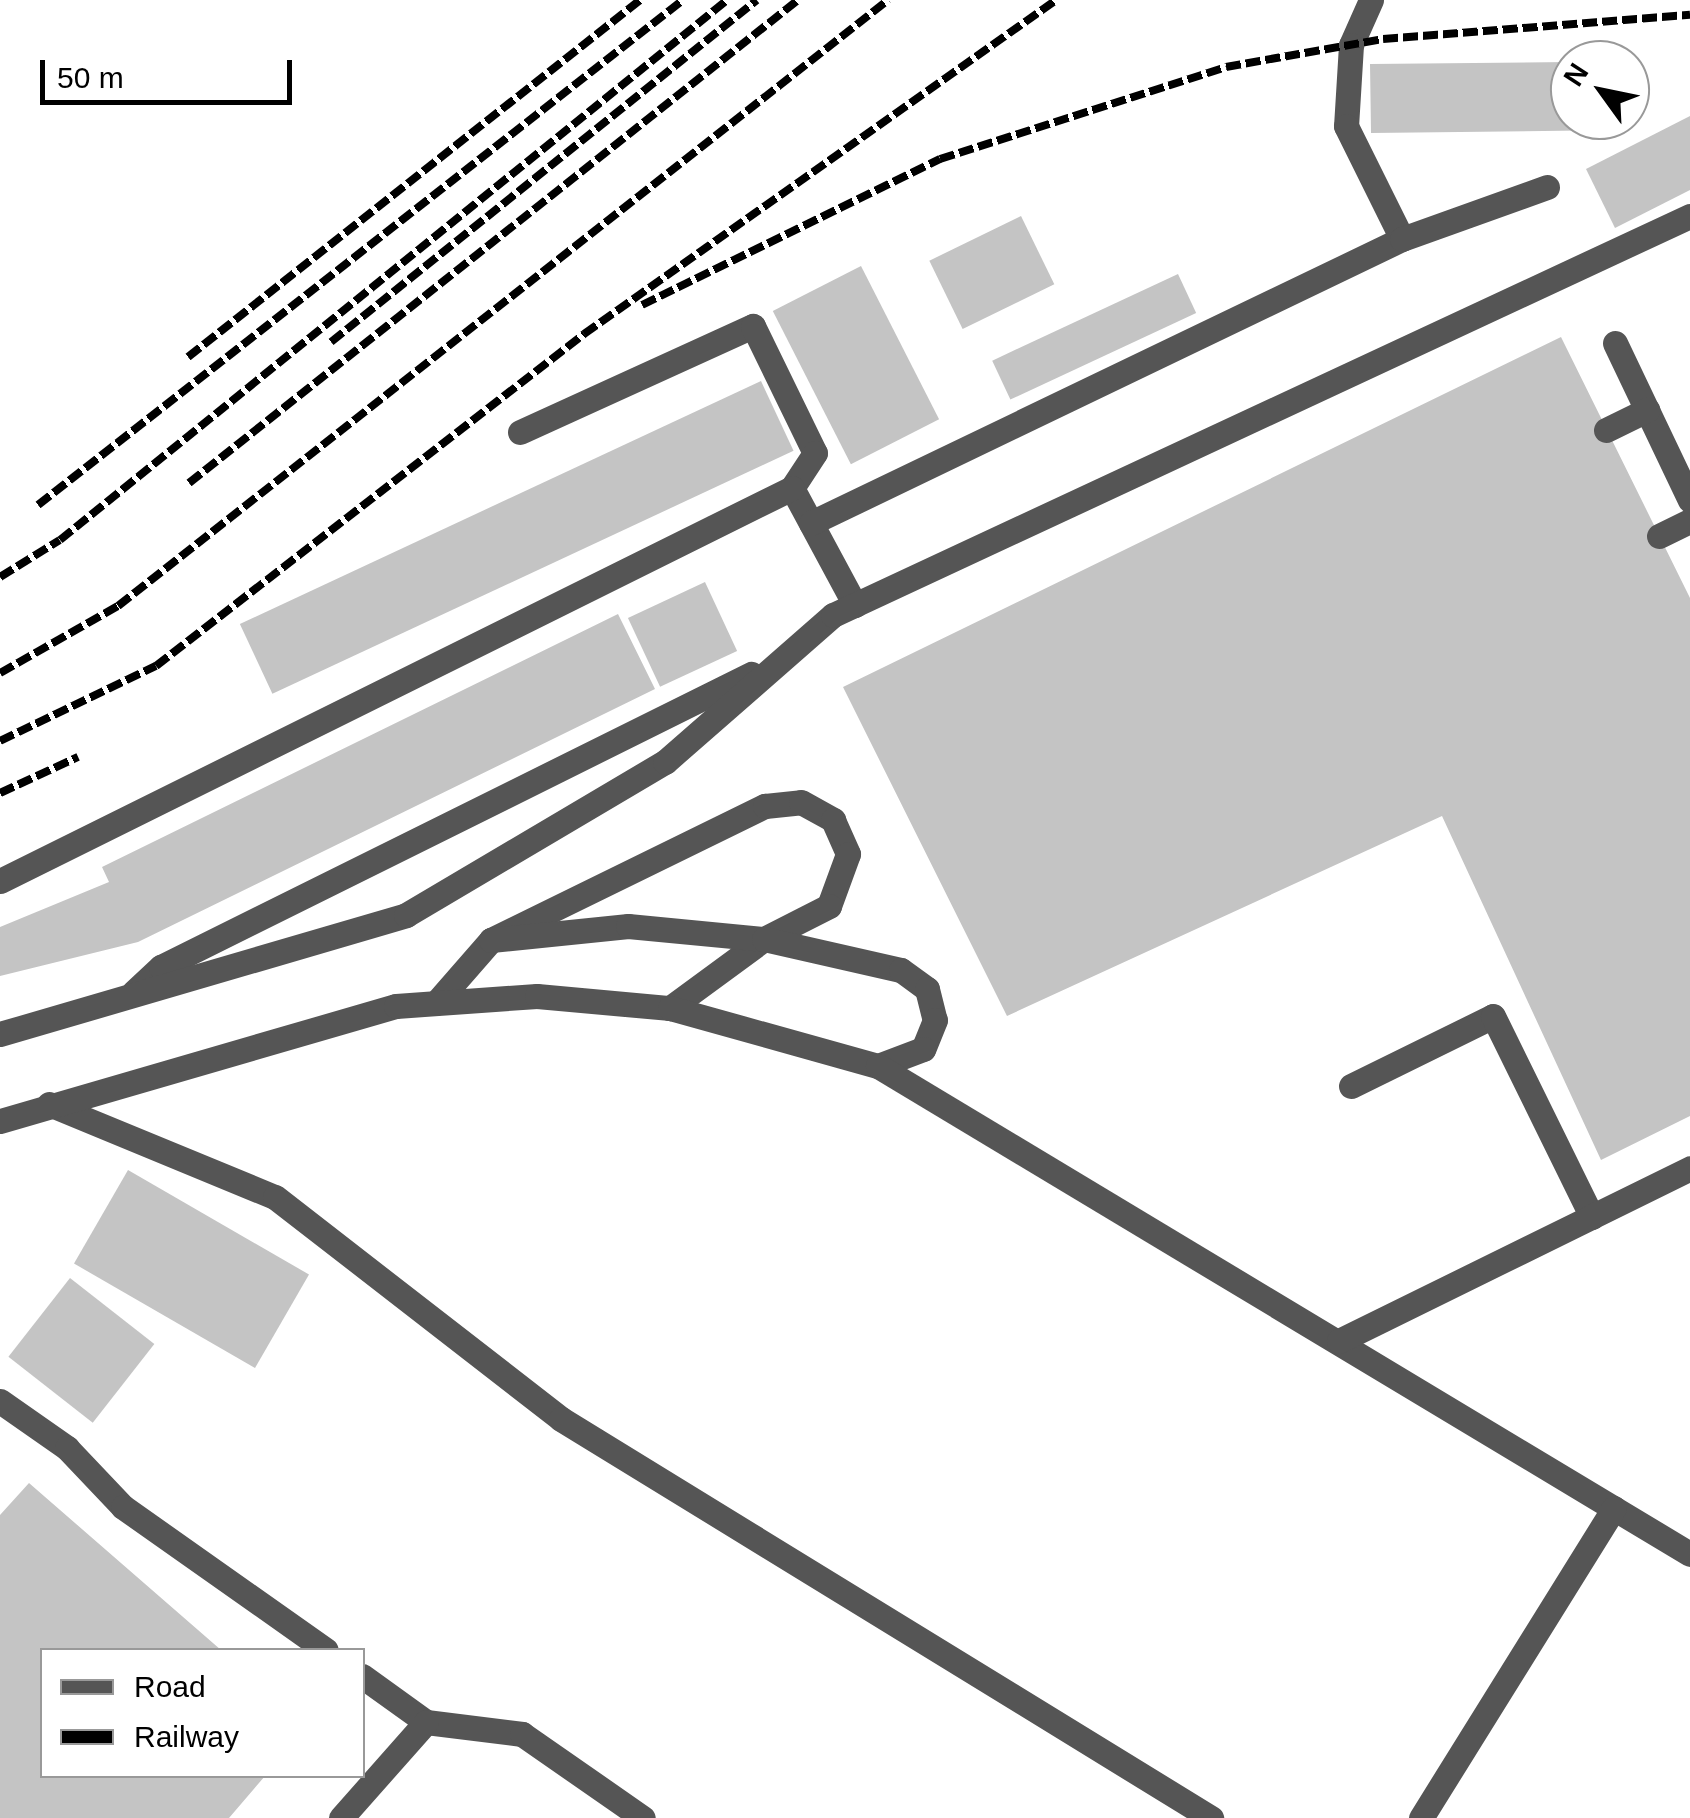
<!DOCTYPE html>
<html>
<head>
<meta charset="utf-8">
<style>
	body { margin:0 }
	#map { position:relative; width:1690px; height:1818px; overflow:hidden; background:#fff; font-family:Arial,sans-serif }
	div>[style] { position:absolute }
	.building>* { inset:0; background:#c4c4c4; transform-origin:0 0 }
	.minor>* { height:25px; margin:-12.5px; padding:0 12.5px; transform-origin:12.5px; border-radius:12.5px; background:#555 }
	.rail>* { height:8px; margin-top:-4px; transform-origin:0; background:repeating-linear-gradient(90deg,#000 0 15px,transparent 0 20px) }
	span { translate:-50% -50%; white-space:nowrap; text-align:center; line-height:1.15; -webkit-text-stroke:8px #fff; paint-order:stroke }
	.legend { position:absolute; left:40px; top:1648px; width:325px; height:130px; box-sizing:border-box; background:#fff; border:2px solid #999; margin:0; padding:12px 18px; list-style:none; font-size:30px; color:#000 }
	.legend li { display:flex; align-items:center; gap:20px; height:50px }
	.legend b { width:50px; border:2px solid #999 }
	.north { position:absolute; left:1550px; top:40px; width:100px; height:100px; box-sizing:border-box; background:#fff; border:2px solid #999; border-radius:50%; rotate:303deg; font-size:28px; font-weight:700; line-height:40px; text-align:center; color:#000 }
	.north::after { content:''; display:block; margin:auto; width:35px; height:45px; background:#000; clip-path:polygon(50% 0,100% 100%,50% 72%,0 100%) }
	.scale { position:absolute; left:40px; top:60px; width:252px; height:45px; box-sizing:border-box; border:5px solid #000; border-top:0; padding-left:12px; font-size:30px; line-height:35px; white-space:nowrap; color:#000; -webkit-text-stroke:8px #fff; paint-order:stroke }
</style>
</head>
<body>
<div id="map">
	<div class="building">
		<i style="clip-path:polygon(1570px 62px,1570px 120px,1620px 120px,1620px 130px,1371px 133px,1370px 64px)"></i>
		<i style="clip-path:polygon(1690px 116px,1690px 190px,1615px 228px,1586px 169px)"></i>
		<i style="left:1021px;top:216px;width:76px;height:102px;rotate:64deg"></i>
		<i style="left:861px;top:266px;width:172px;height:99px;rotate:63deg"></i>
		<i style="left:1178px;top:274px;width:43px;height:205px;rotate:65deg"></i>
		<i style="clip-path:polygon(1561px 337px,1690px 598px,1690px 1116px,1601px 1160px,1442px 816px,1007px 1016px,843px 687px)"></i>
		<i style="left:761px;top:381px;width:77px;height:575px;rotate:65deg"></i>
		<i style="left:705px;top:582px;width:76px;height:85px;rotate:65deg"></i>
		<i style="clip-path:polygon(618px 614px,655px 689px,138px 942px,0 976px,0 927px,109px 882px,102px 867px)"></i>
		<i style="left:128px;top:1170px;width:209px;height:108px;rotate:30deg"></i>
		<i style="left:70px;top:1278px;width:107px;height:100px;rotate:38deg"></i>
		<i style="clip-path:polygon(29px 1483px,221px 1650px,42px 1650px,42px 1776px,265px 1776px,229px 1818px,0 1818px,0 1515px)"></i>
	</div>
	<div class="minor">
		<i style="left:1371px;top:0;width:49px;rotate:114deg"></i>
		<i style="left:1351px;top:45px;width:81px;rotate:93.5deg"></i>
		<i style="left:1346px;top:126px;width:126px;rotate:63.6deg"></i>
		<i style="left:1615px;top:343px;width:174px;rotate:64.5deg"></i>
		<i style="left:1606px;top:430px;width:46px;rotate:-26deg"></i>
		<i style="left:520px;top:432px;width:256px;rotate:-24.5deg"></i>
		<i style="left:753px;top:326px;width:141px;rotate:64deg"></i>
		<i style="left:815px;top:453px;width:42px;rotate:123.3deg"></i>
		<i style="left:792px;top:488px;width:133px;rotate:61.7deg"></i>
		<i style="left:811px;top:523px;width:656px;rotate:-25.67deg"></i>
		<i style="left:1402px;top:239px;width:154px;rotate:-19.7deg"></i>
		<i style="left:1659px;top:536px;width:34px;rotate:-26deg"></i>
		<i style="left:0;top:881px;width:884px;rotate:-26.39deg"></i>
		<i style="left:491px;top:940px;width:305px;rotate:-26.1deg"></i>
		<i style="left:765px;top:806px;width:36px;rotate:-6deg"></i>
		<i style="left:801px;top:802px;width:37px;rotate:29deg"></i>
		<i style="left:833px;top:820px;width:37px;rotate:66deg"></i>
		<i style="left:848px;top:854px;width:55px;rotate:110.1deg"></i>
		<i style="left:829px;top:906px;width:73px;rotate:153.1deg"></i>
		<i style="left:764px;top:939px;width:117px;rotate:143.7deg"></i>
		<i style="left:134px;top:992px;width:37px;rotate:-43deg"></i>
		<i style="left:161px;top:967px;width:659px;rotate:-26.41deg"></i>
		<i style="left:436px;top:1003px;width:84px;rotate:-48.9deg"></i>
		<i style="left:491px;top:940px;width:138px;rotate:-5.8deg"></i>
		<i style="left:628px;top:926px;width:137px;rotate:5.5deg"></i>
		<i style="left:764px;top:939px;width:140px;rotate:12.8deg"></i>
		<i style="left:901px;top:970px;width:32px;rotate:36deg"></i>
		<i style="left:927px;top:989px;width:32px;rotate:76deg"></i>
		<i style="left:935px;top:1020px;width:31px;rotate:112deg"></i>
		<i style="left:923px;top:1049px;width:48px;rotate:159.3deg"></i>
		<i style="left:0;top:1034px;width:423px;rotate:-16.3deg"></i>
		<i style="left:406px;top:915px;width:301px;rotate:-30.6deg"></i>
		<i style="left:665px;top:762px;width:223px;rotate:-41.2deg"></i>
		<i style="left:833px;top:615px;width:945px;rotate:-24.97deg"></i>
		<i style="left:1351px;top:1086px;width:158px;rotate:-26.2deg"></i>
		<i style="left:1493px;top:1016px;width:224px;rotate:63.8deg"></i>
		<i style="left:49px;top:1104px;width:244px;rotate:22.4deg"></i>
		<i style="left:275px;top:1197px;width:362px;rotate:37.8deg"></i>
		<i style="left:561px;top:1419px;width:763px;rotate:31.54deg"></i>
		<i style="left:0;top:1121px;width:412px;rotate:-16.2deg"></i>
		<i style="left:396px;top:1006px;width:141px;rotate:-4.1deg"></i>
		<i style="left:537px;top:996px;width:134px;rotate:5.2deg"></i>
		<i style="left:670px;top:1008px;width:216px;rotate:15.6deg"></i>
		<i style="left:878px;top:1066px;width:947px;rotate:31.01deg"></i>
		<i style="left:1339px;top:1341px;width:391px;rotate:-26.2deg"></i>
		<i style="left:0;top:1401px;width:82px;rotate:35deg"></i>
		<i style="left:67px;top:1448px;width:81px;rotate:46.5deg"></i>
		<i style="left:123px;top:1507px;width:248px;rotate:35.2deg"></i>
		<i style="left:362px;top:1676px;width:79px;rotate:35.7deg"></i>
		<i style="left:426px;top:1722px;width:97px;rotate:7.1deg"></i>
		<i style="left:522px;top:1734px;width:147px;rotate:34.8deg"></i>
		<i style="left:341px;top:1818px;width:128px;rotate:-48.5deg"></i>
		<i style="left:1421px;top:1818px;width:365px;rotate:-58.1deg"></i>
	</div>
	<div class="rail">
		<i style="left:642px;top:305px;width:332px;rotate:-26.1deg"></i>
		<i style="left:940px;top:159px;width:300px;rotate:-17.8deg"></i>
		<i style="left:1226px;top:67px;width:159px;rotate:-10.1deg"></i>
		<i style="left:1383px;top:39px;width:308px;rotate:-4.5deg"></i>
		<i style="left:331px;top:342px;width:546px;rotate:-38.76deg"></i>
		<i style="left:188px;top:357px;width:576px;rotate:-38.3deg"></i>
		<i style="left:189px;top:483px;width:777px;rotate:-38.42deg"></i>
		<i style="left:38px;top:505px;width:819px;rotate:-38.06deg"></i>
		<i style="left:0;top:577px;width:70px;rotate:-31.7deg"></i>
		<i style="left:60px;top:540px;width:858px;rotate:-38.99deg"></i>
		<i style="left:0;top:673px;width:136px;rotate:-29.6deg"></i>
		<i style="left:118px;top:606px;width:980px;rotate:-38.2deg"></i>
		<i style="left:0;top:741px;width:173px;rotate:-25.7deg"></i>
		<i style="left:156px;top:666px;width:542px;rotate:-37.8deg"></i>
		<i style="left:584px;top:334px;width:578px;rotate:-35.28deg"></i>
		<i style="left:0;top:793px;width:86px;rotate:-24.8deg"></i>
	</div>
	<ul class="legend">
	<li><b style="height:12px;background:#555"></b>Road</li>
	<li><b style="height:12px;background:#000"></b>Railway</li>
	</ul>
	<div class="north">N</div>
	<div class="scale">50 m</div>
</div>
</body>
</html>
